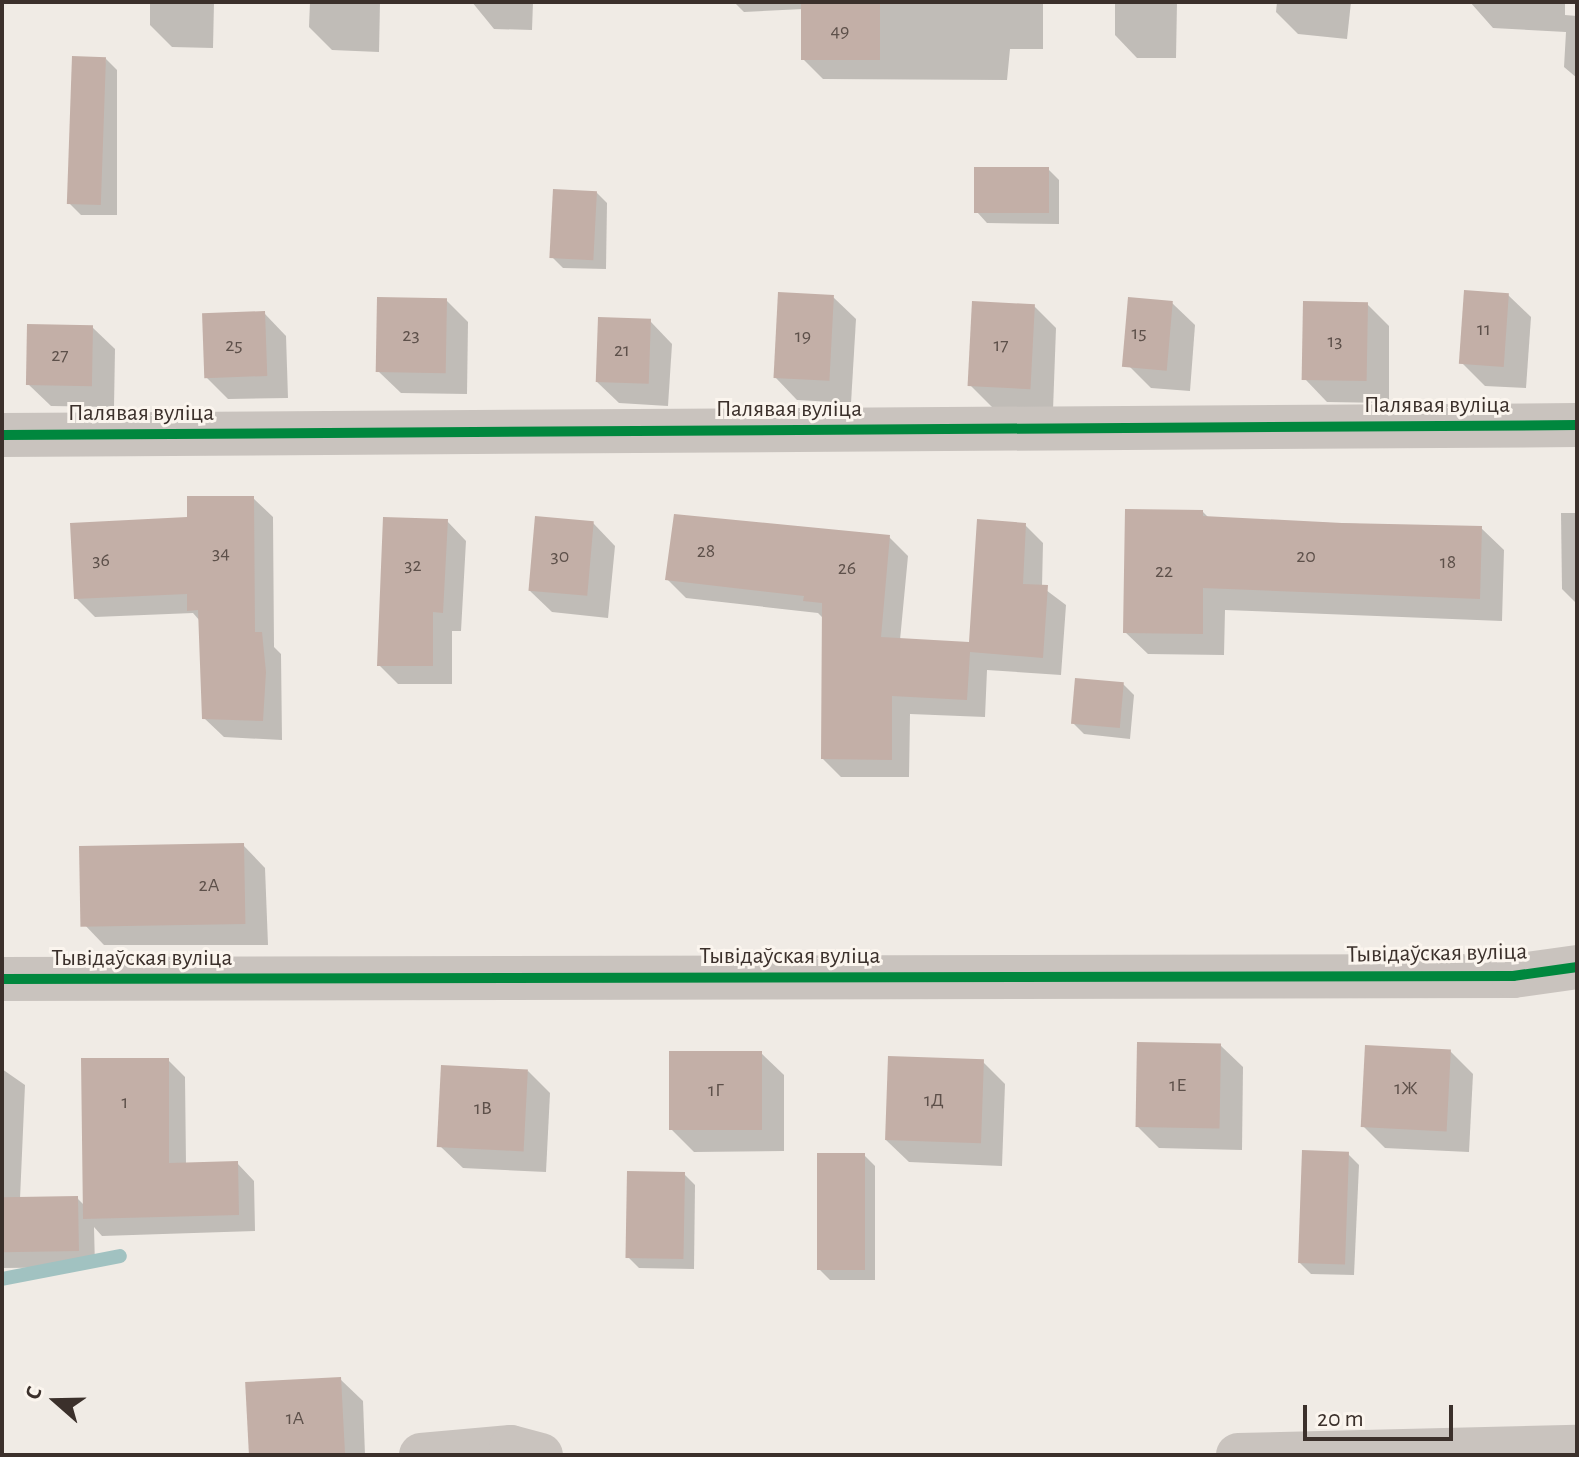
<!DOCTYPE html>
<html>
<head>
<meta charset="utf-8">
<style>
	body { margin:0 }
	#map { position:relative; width:1579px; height:1457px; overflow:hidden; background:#f0ebe5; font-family:"Alegreya Sans",sans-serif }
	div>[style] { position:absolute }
	.shadow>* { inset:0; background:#0003 }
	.stream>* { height:14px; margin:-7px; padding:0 7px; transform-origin:7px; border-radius:7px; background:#a1c2c1 }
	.building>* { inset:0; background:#c3afa7; transform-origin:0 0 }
	.minor>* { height:44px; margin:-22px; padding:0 22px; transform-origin:22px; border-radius:22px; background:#c9c3be }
	.cycleway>* { height:10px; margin:-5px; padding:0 5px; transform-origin:5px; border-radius:5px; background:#00873e }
	span { translate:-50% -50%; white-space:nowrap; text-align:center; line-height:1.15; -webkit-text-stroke:6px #fbf5ee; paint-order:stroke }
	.number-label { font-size:20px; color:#5d504a }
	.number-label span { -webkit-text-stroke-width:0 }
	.street-label { font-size:24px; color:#3b302b }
	.frame { position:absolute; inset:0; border:4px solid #3b302b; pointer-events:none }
	.north { position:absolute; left:16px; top:1361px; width:80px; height:80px; -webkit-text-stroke:6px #fbf5ee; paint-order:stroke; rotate:290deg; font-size:22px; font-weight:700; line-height:32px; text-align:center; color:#3b302b }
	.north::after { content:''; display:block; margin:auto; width:28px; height:36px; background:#3b302b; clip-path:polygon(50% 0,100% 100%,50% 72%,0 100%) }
	.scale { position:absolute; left:1303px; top:1405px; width:150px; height:36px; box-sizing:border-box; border:4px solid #3b302b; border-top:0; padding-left:10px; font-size:24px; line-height:28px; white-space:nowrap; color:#3b302b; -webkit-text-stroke:6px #fbf5ee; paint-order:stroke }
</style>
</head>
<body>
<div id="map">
	<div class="shadow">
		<i style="clip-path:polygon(150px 2px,214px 2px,213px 48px,172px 47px,150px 25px)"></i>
		<i style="clip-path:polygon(310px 2px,380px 2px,379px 52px,332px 50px,309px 27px)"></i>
		<i style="clip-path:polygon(472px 2px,533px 2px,532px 30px,494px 29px)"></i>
		<i style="clip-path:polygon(734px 2px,1043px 2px,1043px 49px,1010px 49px,1007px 80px,823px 79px,803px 59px,803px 9px,744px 12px)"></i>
		<i style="clip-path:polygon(1115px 2px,1177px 2px,1176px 58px,1137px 58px,1115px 35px)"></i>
		<i style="clip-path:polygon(1277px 2px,1351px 2px,1347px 39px,1298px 34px,1276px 12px)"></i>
		<i style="clip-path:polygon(1470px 2px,1565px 2px,1565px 15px,1577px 16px,1577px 78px,1564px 67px,1566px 32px,1493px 28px)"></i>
		<i style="clip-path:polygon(106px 59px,117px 70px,117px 215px,81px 215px,70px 204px)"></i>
		<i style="clip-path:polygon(1048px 169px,1059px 180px,1059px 224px,987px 223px,977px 212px)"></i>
		<i style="clip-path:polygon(596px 192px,607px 203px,606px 269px,563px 268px,552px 257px)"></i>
		<i style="clip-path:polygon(1508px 295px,1531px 317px,1526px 388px,1485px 386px,1462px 363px)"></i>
		<i style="clip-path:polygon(833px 297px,856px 319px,851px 403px,797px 400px,775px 377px)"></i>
		<i style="clip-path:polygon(446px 300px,468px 322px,467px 394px,401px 393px,378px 371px)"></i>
		<i style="clip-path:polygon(1172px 303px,1195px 325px,1190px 391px,1151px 388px,1129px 366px)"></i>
		<i style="clip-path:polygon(1367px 304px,1389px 326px,1389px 403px,1327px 402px,1305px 379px)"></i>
		<i style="clip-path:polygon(1034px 306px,1056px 328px,1053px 410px,993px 408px,970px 385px)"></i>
		<i style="clip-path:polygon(264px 313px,286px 336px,288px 398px,228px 399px,206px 377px)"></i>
		<i style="clip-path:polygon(650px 321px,672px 344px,668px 406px,619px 403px,596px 381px)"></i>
		<i style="clip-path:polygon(92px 327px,115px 349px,114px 407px,51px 406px,28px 384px)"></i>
		<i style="clip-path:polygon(253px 498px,273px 517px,274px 647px,281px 654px,282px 740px,224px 737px,204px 718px,200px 621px,193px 613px,95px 617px,76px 598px,189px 519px)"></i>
		<i style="clip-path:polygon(1203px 512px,1210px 519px,1481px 528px,1504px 550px,1502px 621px,1225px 610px,1224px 655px,1148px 654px,1125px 632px)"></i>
		<i style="clip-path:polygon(1561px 513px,1577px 513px,1577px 604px,1562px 589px)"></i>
		<i style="clip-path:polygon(447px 521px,466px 541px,461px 631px,452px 631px,452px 684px,398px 684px,379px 665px)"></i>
		<i style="clip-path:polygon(593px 523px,615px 546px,608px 618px,552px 612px,529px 590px)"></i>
		<i style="clip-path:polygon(1025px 525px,1043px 543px,1042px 587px,1066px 605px,1061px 675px,987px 670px,985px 717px,910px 714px,909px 777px,841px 777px,823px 759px,824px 619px,818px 613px,686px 598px,668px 580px,889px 537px,908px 556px,900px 640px,971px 644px)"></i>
		<i style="clip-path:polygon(1123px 684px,1134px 695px,1130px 739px,1084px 734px,1073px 723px)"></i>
		<i style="clip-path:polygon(243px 845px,265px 868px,268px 945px,104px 945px,82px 922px)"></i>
		<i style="clip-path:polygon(1220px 1045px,1243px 1067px,1242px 1150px,1159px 1148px,1137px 1126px)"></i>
		<i style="clip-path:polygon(1450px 1051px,1473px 1074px,1469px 1152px,1385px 1148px,1363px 1126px)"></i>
		<i style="clip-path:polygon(761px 1053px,784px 1075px,784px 1151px,694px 1152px,671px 1129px)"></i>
		<i style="clip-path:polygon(168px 1060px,185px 1077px,186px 1165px,237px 1163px,254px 1181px,255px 1231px,102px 1236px,94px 1227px,95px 1267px,2px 1268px,2px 1069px,25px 1085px,20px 1199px,77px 1198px,85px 1206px)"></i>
		<i style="clip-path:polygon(983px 1062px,1005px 1084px,1002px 1166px,909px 1162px,886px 1140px)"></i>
		<i style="clip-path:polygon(528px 1071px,550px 1093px,546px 1172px,463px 1168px,440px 1146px)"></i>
		<i style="clip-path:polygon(1348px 1154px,1359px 1165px,1354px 1275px,1311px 1274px,1300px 1263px)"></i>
		<i style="clip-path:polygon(864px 1155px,875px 1166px,875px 1280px,830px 1280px,819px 1269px)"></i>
		<i style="clip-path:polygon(684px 1174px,695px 1185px,694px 1269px,639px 1268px,628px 1257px)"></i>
		<i style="clip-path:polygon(340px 1379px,363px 1401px,365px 1455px,250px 1455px)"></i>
	</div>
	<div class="stream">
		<i style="left:2px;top:1279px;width:120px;rotate:-11deg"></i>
	</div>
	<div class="building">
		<i style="left:801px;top:2px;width:79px;height:58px"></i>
		<i style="left:72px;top:56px;width:34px;height:148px;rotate:2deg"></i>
		<i style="left:974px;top:167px;width:75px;height:46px"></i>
		<i style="left:553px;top:189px;width:44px;height:69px;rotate:3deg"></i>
		<i style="left:1464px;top:290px;width:45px;height:74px;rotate:4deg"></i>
		<i style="left:778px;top:292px;width:56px;height:86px;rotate:3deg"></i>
		<i style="left:377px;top:297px;width:70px;height:75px;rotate:1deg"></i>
		<i style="left:1128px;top:297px;width:45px;height:70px;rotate:5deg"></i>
		<i style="left:972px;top:301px;width:63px;height:85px;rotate:3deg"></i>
		<i style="left:1303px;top:301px;width:65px;height:79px;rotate:1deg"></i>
		<i style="left:265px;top:311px;width:65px;height:63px;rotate:88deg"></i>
		<i style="left:598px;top:317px;width:53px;height:65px;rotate:2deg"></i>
		<i style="left:27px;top:324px;width:66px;height:61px;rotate:1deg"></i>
		<i style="clip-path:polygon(187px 496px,254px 496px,255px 632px,262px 632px,266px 672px,263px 721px,202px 719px,198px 610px,187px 611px,187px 594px,74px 599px,70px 523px,187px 517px)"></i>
		<i style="clip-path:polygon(1125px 509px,1203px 510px,1203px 516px,1342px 523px,1482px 526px,1480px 599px,1203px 588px,1203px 634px,1123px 633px)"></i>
		<i style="clip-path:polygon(674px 514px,890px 535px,881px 637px,969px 642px,977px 519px,1026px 523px,1023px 584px,1048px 585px,1043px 658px,970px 652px,967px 700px,892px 696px,892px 760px,821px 759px,822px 603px,803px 601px,804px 596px,665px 580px)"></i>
		<i style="left:535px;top:516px;width:59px;height:75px;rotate:5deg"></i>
		<i style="clip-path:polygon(383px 517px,448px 519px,443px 613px,433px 612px,433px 666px,377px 666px)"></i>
		<i style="left:1075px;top:678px;width:49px;height:46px;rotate:5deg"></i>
		<i style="left:244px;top:843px;width:81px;height:165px;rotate:89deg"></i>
		<i style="left:1137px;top:1042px;width:84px;height:85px;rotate:1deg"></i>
		<i style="left:1365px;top:1045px;width:86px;height:82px;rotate:3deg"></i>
		<i style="left:669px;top:1051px;width:93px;height:79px"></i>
		<i style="left:888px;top:1056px;width:96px;height:84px;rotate:2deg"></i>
		<i style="clip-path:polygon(81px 1058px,169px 1058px,169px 1163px,238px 1161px,239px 1215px,83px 1219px)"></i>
		<i style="left:441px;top:1065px;width:87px;height:82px;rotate:3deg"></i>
		<i style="left:1302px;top:1150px;width:47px;height:113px;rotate:2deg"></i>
		<i style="left:865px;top:1153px;width:117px;height:48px;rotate:90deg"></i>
		<i style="left:627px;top:1171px;width:58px;height:87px;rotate:1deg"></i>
		<i style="left:78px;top:1196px;width:55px;height:76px;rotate:89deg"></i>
		<i style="left:341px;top:1377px;width:78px;height:96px;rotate:87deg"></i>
	</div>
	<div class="minor">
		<i style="left:2px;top:435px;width:1575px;rotate:-0.36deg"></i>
		<i style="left:2px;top:979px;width:1511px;rotate:-0.11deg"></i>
		<i style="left:1513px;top:976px;width:65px;rotate:-8deg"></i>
		<i style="left:421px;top:1455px;width:90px;rotate:-5.1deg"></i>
		<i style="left:511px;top:1447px;width:31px;rotate:15deg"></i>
		<i style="left:1238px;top:1455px;width:339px;rotate:-1.4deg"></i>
	</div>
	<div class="cycleway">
		<i style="left:2px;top:435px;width:1575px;rotate:-0.36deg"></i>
		<i style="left:2px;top:979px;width:1511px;rotate:-0.11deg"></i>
		<i style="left:1513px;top:976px;width:65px;rotate:-8deg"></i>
	</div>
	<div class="number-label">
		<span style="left:840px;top:31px">49</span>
		<span style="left:1484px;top:329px">11</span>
		<span style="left:1139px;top:333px">15</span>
		<span style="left:411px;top:335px">23</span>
		<span style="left:803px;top:336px">19</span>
		<span style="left:1335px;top:341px">13</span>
		<span style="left:234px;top:345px">25</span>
		<span style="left:1001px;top:345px">17</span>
		<span style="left:622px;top:350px">21</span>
		<span style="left:60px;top:355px">27</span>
		<span style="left:706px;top:551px">28</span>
		<span style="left:221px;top:553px">34</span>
		<span style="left:560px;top:556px">30</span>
		<span style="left:1306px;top:556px">20</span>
		<span style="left:101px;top:560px">36</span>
		<span style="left:1448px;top:562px">18</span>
		<span style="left:413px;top:565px">32</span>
		<span style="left:847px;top:568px">26</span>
		<span style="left:1164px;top:571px">22</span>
		<span style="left:209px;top:885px">2А</span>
		<span style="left:1178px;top:1085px">1Е</span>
		<span style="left:1406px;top:1088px">1Ж</span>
		<span style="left:716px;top:1090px">1Г</span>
		<span style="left:934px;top:1100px">1Д</span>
		<span style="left:125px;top:1102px">1</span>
		<span style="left:483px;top:1108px">1В</span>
		<span style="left:295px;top:1418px">1А</span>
	</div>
	<div class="street-label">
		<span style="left:1437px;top:406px">Палявая вуліца</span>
		<span style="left:789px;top:410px">Палявая вуліца</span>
		<span style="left:141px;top:414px">Палявая вуліца</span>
		<span style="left:1437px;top:954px;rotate:-1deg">Тывідаўская вуліца</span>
		<span style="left:790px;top:957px">Тывідаўская вуліца</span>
		<span style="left:142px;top:959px">Тывідаўская вуліца</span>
	</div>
	<div class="frame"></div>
	<div class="north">С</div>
	<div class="scale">20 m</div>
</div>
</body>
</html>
